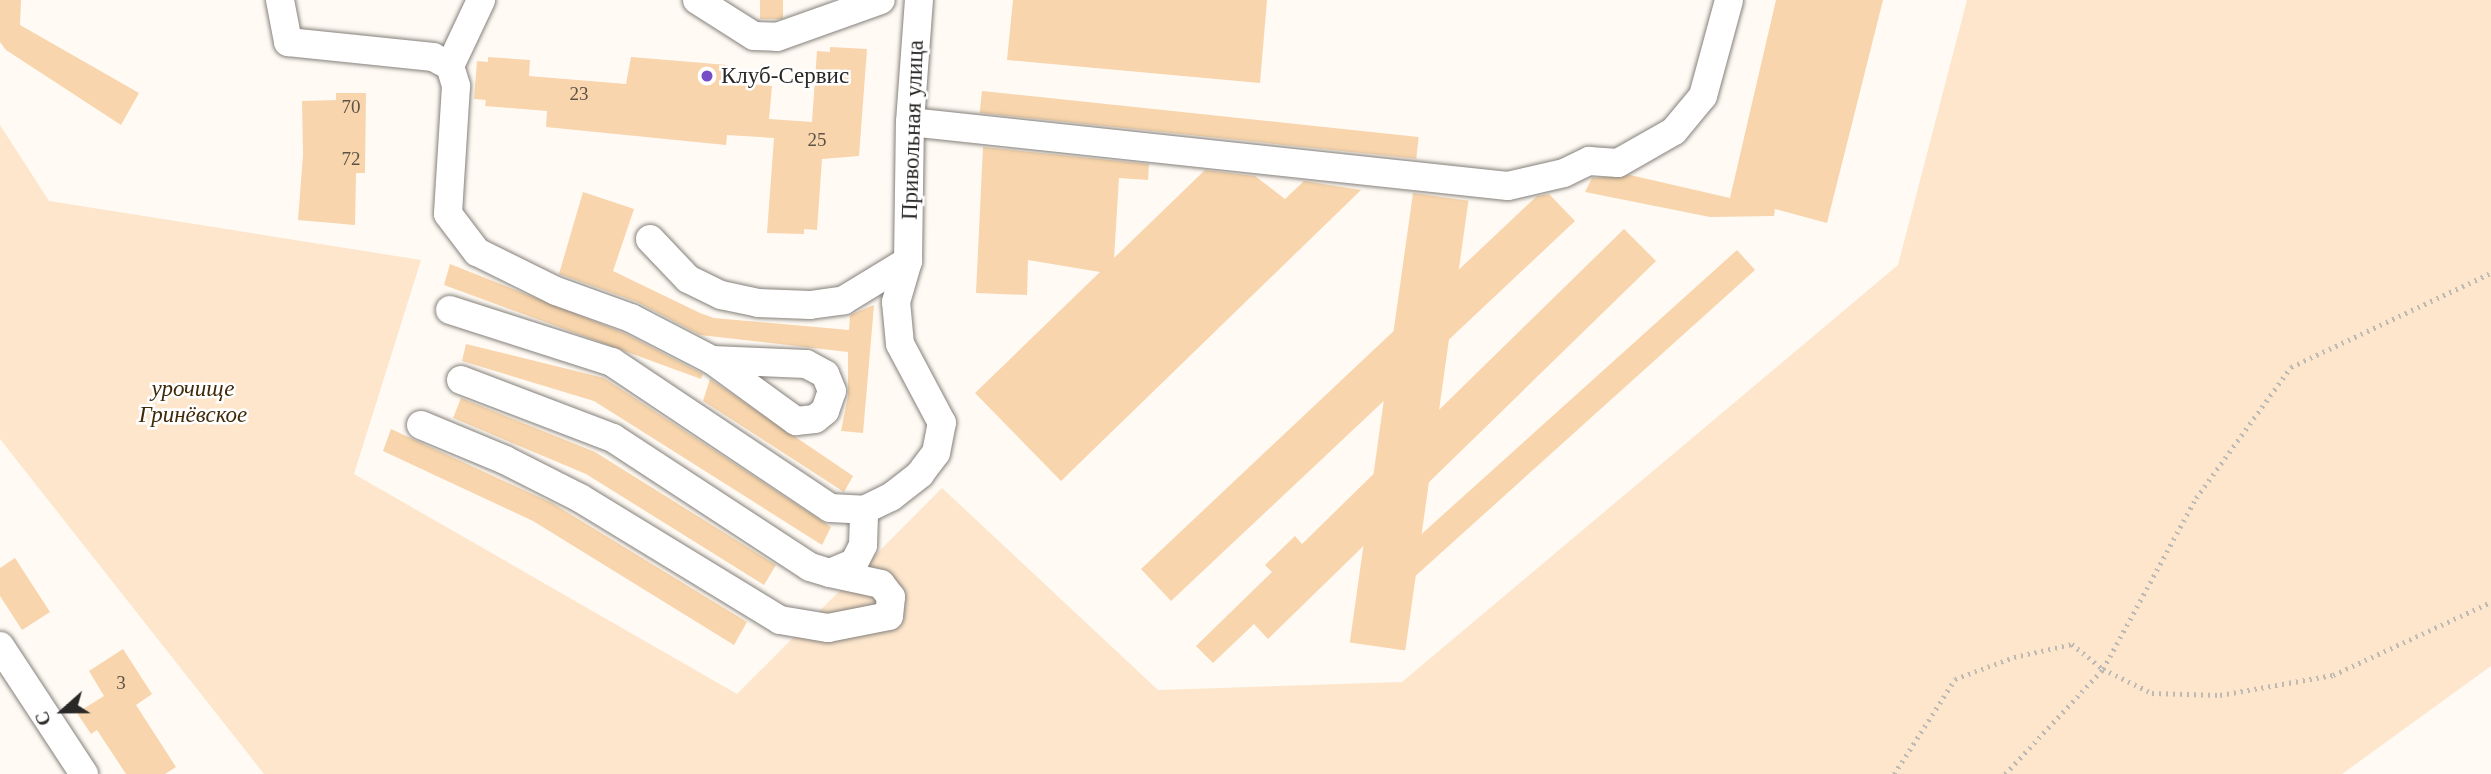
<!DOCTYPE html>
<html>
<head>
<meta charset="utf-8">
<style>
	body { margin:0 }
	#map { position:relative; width:2491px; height:774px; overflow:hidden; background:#fffaf4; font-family:"Times New Roman",serif }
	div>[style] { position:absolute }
	.green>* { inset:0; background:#fde6cc }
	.building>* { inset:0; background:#f8d5ac; transform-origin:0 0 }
	.path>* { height:4.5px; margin-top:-2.25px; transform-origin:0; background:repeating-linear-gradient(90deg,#bdb9b4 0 2px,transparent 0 7px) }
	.roads { filter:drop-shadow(0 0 2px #85807b) drop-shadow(0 0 2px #85807b) }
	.minor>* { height:28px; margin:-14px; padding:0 14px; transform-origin:14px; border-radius:14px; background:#fff }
	.dots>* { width:19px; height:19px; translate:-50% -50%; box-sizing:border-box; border:4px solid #fff; border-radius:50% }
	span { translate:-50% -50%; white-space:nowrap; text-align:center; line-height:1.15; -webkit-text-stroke:5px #fff; paint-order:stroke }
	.number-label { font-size:19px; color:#5e5348 }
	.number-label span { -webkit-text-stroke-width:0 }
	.poi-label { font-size:23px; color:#2a2826 }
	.left { translate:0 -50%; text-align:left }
	.street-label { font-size:23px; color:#2a2826 }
	.park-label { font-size:23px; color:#412a0a; font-style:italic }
	.north { position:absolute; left:28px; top:676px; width:70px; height:70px; -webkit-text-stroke:5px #fff; paint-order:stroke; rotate:249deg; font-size:19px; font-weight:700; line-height:28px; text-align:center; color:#2a2826 }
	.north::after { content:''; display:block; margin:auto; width:24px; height:32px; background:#2a2826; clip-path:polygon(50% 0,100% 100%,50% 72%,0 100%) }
</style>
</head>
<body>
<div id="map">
	<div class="green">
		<i style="clip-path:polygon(1967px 0,2491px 0,2491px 666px,2342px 774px,264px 774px,0 439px,0 125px,49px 201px,421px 260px,354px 474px,737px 694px,942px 488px,1158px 690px,1402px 682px,1898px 265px)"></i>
	</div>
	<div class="building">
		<i style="clip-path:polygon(0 0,21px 0,20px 25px,139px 93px,121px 125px,6px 50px,0 42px)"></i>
		<i style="left:760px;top:0;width:23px;height:19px"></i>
		<i style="clip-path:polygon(1013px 0,1267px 0,1260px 83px,1007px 60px)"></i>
		<i style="clip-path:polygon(1776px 0,1883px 0,1827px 223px,1775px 209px,1774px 216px,1710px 217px,1585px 192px,1592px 178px,1630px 175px,1730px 198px)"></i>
		<i style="clip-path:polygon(830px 47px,867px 49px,859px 156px,822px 159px,817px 230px,804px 229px,804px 234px,767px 233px,774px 138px,727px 135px,726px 145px,546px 127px,547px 111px,485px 106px,486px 100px,474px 99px,477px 61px,488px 62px,488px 57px,530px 60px,529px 76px,626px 84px,631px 57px,727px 65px,725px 82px,772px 86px,769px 119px,812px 122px,817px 51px,830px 52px)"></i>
		<i style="left:982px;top:91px;width:439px;height:22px;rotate:6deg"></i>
		<i style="clip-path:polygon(336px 93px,366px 93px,365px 173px,356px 173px,355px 225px,298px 220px,303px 155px,302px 101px,336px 100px)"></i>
		<i style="clip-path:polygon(983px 147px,1149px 164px,1148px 180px,1119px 178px,1114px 258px,1205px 170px,1255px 176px,1285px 199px,1304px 181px,1361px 190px,1061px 481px,975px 393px,1100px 272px,1028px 260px,1027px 295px,976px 293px)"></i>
		<i style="clip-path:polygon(583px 192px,634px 209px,613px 271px,700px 313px,714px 318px,849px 330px,850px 315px,874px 305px,863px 433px,841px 431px,848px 396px,848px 352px,700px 335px,637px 302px,559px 274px)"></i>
		<i style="left:1413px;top:193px;width:56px;height:454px;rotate:8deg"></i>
		<i style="clip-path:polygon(1549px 194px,1575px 221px,1171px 601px,1141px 569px,1537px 196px)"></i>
		<i style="clip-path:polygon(1624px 229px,1656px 261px,1268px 639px,1254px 624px,1213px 663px,1196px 646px,1272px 572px,1265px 565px,1295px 536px,1302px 544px)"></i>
		<i style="left:1737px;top:250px;width:27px;height:499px;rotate:48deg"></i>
		<i style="clip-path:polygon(450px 264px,624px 333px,703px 374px,701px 379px,444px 285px)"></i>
		<i style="clip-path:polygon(466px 344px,604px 378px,831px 527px,822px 545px,594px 401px,462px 361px)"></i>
		<i style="clip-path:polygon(710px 379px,853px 476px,844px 492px,703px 401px)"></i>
		<i style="clip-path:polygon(461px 398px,595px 452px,776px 565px,764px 585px,586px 474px,453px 418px)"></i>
		<i style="clip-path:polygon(391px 429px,552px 503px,747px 622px,734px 645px,533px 521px,383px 451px)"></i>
		<i style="clip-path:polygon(15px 558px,50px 612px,22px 630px,0 596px,0 568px)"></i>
		<i style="clip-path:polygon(123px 649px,152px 694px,136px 705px,176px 767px,165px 774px,126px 774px,97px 730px,91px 734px,77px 713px,104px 696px,89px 671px)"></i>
	</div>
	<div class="path">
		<i style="left:1894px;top:774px;width:113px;rotate:-57.3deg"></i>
		<i style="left:1955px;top:679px;width:63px;rotate:-20.4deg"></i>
		<i style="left:2014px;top:657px;width:59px;rotate:-12.6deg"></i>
		<i style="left:2072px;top:644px;width:40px;rotate:39deg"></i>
		<i style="left:2103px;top:669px;width:55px;rotate:26.1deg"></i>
		<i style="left:2152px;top:693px;width:68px;rotate:1.7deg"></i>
		<i style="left:2220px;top:695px;width:115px;rotate:-10deg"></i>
		<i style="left:2333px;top:675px;width:174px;rotate:-24.8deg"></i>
		<i style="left:2005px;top:774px;width:144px;rotate:-47deg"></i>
		<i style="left:2103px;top:669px;width:195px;rotate:-61.5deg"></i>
		<i style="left:2196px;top:498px;width:162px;rotate:-54.1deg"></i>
		<i style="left:2291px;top:367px;width:221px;rotate:-25.2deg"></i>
	</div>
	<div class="roads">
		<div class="minor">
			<i style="left:280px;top:0;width:43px;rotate:79.2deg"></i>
			<i style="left:288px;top:42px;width:146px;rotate:5.9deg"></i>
			<i style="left:433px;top:57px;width:19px;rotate:28deg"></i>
			<i style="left:450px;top:66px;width:21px;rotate:73deg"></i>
			<i style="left:456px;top:86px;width:128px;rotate:93.6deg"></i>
			<i style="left:448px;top:214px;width:48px;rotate:52.7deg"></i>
			<i style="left:477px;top:252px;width:88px;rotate:26.3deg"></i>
			<i style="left:556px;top:291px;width:80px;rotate:19.8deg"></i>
			<i style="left:631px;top:318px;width:91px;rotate:27.4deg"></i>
			<i style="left:712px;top:360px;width:104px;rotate:36deg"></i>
			<i style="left:796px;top:421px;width:19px;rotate:-6deg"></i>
			<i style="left:815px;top:419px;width:13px;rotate:-39deg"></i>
			<i style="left:825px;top:411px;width:21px;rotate:-71deg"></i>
			<i style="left:832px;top:391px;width:18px;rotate:-112deg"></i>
			<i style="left:825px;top:374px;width:21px;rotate:-152deg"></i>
			<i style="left:806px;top:364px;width:94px;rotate:-177.6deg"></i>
			<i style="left:697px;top:0;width:67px;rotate:32.3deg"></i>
			<i style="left:754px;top:36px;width:23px;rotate:2deg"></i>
			<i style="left:777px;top:37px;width:110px;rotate:-19.6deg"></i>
			<i style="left:450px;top:66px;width:73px;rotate:-64.8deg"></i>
			<i style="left:910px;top:122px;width:601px;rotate:6.11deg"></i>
			<i style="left:1508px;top:186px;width:57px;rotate:-13.1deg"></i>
			<i style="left:1564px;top:173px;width:28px;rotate:-26deg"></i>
			<i style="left:1589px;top:161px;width:29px;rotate:4deg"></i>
			<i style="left:1618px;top:163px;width:64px;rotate:-29.7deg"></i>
			<i style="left:1674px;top:131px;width:45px;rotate:-50.4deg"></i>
			<i style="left:1703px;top:96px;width:99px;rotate:-74.8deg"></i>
			<i style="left:650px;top:239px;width:55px;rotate:46.5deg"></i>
			<i style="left:688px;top:279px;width:37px;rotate:26deg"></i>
			<i style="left:721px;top:295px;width:38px;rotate:12deg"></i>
			<i style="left:758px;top:303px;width:52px;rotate:2.2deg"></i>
			<i style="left:810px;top:305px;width:34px;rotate:-8deg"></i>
			<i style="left:844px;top:300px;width:75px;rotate:-31.4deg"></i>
			<i style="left:450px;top:310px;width:170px;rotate:17.8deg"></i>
			<i style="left:612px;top:362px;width:262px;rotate:33.8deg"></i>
			<i style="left:830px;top:508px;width:34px;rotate:3deg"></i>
			<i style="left:864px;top:510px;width:30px;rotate:-26deg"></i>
			<i style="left:891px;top:497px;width:37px;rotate:-38deg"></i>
			<i style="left:920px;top:474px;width:26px;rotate:-53deg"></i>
			<i style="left:936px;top:453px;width:31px;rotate:-79deg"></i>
			<i style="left:942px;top:423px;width:89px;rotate:-118deg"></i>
			<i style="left:900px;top:344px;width:42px;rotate:-95.4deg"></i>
			<i style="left:896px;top:302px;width:43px;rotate:-73.7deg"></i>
			<i style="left:908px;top:261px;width:139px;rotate:-89.2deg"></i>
			<i style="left:910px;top:122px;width:122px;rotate:-85.8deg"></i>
			<i style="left:461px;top:380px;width:163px;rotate:20.9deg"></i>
			<i style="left:613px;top:438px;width:235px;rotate:33.2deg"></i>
			<i style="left:810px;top:567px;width:21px;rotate:17deg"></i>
			<i style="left:830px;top:573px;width:26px;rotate:-23deg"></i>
			<i style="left:854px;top:563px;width:20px;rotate:-63deg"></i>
			<i style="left:863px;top:545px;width:35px;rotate:-88deg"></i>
			<i style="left:421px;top:425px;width:91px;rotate:22.6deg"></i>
			<i style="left:505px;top:460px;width:84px;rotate:26.9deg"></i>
			<i style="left:580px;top:498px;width:234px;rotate:31.4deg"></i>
			<i style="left:780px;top:620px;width:49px;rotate:9.5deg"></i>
			<i style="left:828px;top:628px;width:62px;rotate:-11.1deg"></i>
			<i style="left:889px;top:616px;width:19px;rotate:-84deg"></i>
			<i style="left:891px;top:597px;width:16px;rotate:-128deg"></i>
			<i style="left:881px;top:584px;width:52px;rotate:-167.8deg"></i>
			<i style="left:0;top:646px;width:153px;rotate:56.7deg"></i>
		</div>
	</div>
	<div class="dots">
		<i style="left:707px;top:76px;background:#764ec6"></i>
	</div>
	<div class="number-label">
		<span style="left:579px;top:94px">23</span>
		<span style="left:351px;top:107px">70</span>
		<span style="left:817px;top:140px">25</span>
		<span style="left:351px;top:159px">72</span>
		<span style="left:121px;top:683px">3</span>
	</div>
	<div class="poi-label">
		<span class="left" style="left:721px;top:76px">Клуб-Сервис</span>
	</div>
	<div class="street-label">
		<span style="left:913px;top:130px;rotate:-88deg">Привольная улица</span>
	</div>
	<div class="park-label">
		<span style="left:193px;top:402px">урочище<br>Гринёвское</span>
	</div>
	<div class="north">С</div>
</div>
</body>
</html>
